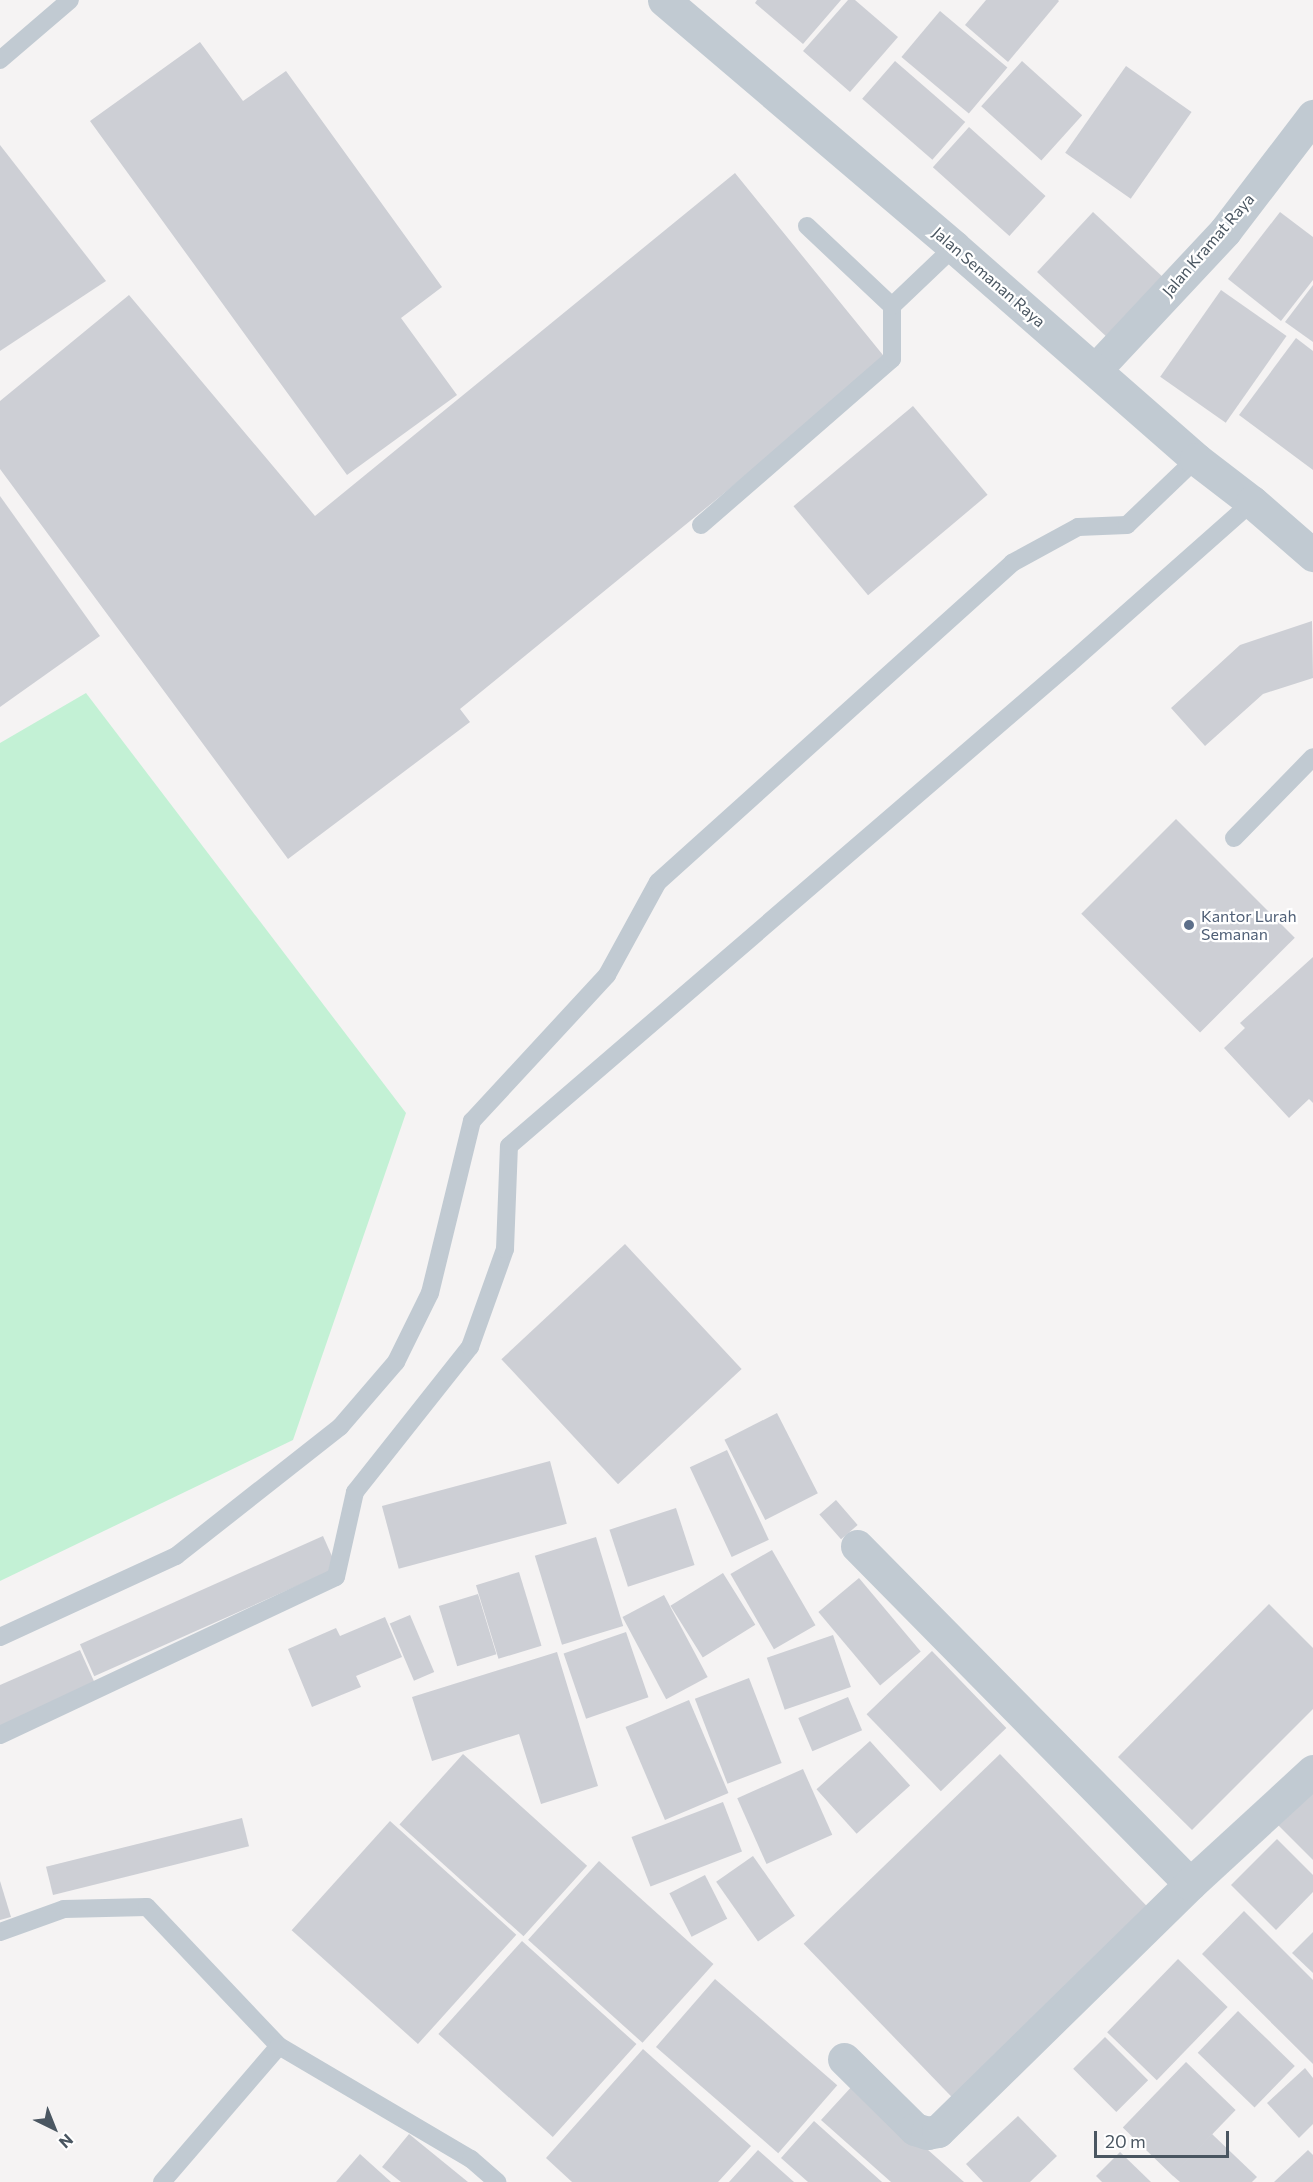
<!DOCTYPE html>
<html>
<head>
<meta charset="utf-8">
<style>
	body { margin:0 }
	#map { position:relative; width:1313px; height:2182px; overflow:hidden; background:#f5f3f3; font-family:Commissioner,sans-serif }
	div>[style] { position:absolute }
	.green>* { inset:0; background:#c3f1d5 }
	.building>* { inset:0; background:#cdcfd5; transform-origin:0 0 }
	.service>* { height:18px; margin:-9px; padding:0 9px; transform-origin:9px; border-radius:9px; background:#c1cad2 }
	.minor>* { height:33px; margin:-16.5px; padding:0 16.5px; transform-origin:16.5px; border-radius:16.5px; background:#c1cad2 }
	.tertiary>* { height:33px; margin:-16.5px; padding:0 16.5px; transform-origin:16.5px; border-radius:16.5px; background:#c1cad2 }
	.dots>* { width:16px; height:16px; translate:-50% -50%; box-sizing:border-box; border:3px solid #fff; border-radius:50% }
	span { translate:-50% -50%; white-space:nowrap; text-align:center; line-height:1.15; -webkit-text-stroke:4.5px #fff; paint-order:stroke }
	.street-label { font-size:16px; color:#4a5661 }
	.service-label { font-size:16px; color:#4e5e75 }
	.left { translate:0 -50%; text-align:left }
	.north { position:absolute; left:24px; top:2098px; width:60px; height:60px; -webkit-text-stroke:4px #fff; paint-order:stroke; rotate:137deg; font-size:16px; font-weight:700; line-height:24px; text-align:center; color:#4a5661 }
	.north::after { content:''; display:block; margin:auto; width:21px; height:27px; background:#4a5661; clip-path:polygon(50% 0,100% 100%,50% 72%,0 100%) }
	.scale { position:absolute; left:1094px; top:2131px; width:135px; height:27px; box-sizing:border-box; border:3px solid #4a5661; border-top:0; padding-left:8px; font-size:18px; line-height:21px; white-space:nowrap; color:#4a5661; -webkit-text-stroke:4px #fff; paint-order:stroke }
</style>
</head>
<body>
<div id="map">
	<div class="green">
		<i style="clip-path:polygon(86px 693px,406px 1113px,293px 1440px,0 1581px,0 743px)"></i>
	</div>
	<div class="building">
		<i style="clip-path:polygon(757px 0,841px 0,803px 44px,755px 3px)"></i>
		<i style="clip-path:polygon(848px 0,855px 0,898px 37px,850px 92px,803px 51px)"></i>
		<i style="clip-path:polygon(986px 0,1058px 0,1059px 1px,1008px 62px,965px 25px)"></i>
		<i style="left:940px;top:11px;width:88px;height:60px;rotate:40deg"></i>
		<i style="clip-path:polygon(200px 42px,243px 101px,286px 71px,442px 287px,401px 318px,457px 395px,347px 475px,90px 121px)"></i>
		<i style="left:895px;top:61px;width:93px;height:50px;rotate:41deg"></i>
		<i style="left:1022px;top:61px;width:81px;height:61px;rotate:42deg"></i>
		<i style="left:1126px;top:66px;width:80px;height:106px;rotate:35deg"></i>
		<i style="left:969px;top:127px;width:103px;height:54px;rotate:42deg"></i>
		<i style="clip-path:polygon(0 145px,106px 281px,0 351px)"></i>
		<i style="clip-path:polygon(735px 173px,887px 360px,460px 709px,470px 722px,288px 859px,0 469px,0 401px,129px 295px,315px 516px)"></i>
		<i style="left:1093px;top:212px;width:105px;height:82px;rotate:43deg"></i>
		<i style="clip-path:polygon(1280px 212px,1313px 237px,1313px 280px,1281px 321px,1228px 279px)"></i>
		<i style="clip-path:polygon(1313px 285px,1313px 342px,1285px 322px)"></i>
		<i style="left:1221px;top:290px;width:80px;height:106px;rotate:35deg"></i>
		<i style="clip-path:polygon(1296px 338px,1313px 351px,1313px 470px,1239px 415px)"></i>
		<i style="left:913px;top:406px;width:116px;height:156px;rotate:50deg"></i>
		<i style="clip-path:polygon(0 496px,100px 636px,0 707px)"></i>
		<i style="clip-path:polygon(1312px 621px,1313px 678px,1263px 694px,1205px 746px,1171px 708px,1240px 645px)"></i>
		<i style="left:1176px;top:819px;width:168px;height:134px;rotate:45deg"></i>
		<i style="clip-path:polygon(1313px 957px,1313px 1103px,1309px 1099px,1289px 1118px,1224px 1048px,1245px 1028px,1240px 1023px)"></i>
		<i style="left:625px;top:1244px;width:171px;height:169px;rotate:47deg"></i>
		<i style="left:777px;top:1413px;width:90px;height:59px;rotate:63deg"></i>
		<i style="left:727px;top:1450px;width:99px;height:41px;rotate:65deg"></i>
		<i style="left:550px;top:1461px;width:65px;height:174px;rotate:75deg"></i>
		<i style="left:836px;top:1500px;width:33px;height:22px;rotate:49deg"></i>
		<i style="left:676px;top:1508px;width:60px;height:70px;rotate:72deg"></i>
		<i style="left:323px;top:1536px;width:35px;height:266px;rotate:66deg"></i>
		<i style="left:596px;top:1537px;width:93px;height:64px;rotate:73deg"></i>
		<i style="left:772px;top:1550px;width:87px;height:48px;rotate:60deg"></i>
		<i style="left:519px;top:1572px;width:77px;height:45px;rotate:73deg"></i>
		<i style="left:723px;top:1573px;width:61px;height:62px;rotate:58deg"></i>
		<i style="left:859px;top:1578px;width:96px;height:53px;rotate:50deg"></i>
		<i style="left:478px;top:1594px;width:63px;height:41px;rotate:73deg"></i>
		<i style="left:664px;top:1595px;width:93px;height:47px;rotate:62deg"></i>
		<i style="clip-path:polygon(1269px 1604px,1313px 1648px,1313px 1709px,1192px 1830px,1118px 1757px)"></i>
		<i style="left:410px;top:1615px;width:62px;height:22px;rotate:67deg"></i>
		<i style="clip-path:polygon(385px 1617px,402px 1657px,356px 1676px,361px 1687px,312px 1707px,288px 1649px,336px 1628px,340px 1636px)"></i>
		<i style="left:626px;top:1632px;width:69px;height:66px;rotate:71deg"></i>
		<i style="left:833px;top:1635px;width:55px;height:70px;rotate:71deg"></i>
		<i style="clip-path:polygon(80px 1650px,97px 1688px,0 1730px,0 1685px)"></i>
		<i style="left:932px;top:1651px;width:107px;height:91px;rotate:46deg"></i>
		<i style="clip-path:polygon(557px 1652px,598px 1786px,541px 1804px,519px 1734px,432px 1761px,412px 1697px)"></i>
		<i style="left:749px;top:1678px;width:91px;height:58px;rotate:69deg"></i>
		<i style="left:848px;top:1697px;width:36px;height:54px;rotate:67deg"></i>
		<i style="left:689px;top:1700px;width:101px;height:69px;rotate:67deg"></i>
		<i style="left:870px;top:1741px;width:60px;height:72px;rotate:48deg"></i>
		<i style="left:463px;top:1754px;width:167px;height:95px;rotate:42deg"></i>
		<i style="left:1000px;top:1754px;width:215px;height:273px;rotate:46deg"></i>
		<i style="left:803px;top:1769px;width:72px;height:72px;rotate:66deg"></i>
		<i style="clip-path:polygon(1313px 1776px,1313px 1860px,1271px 1818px)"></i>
		<i style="left:723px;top:1802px;width:53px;height:98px;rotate:69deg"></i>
		<i style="left:242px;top:1818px;width:29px;height:202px;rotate:76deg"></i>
		<i style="left:390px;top:1821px;width:170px;height:147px;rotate:42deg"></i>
		<i style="clip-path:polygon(1277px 1839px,1313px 1875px,1313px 1892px,1276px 1930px,1231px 1885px)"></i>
		<i style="left:753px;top:1856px;width:73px;height:45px;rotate:55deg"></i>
		<i style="left:599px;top:1861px;width:154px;height:106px;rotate:42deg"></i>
		<i style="left:705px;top:1875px;width:49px;height:40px;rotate:63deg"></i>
		<i style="clip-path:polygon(0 1881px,11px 1917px,0 1920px)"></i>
		<i style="clip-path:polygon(1244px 1911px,1313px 1980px,1313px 2064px,1202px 1954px)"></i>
		<i style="clip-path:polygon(1313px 1932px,1313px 1973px,1292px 1953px)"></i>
		<i style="left:522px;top:1941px;width:154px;height:125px;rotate:42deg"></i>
		<i style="left:1178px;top:1959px;width:69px;height:102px;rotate:44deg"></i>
		<i style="left:715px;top:1979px;width:162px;height:90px;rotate:41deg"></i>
		<i style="left:1238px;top:2011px;width:79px;height:58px;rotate:44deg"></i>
		<i style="left:1105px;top:2037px;width:61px;height:45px;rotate:45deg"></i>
		<i style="clip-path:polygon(643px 2049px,751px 2146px,718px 2182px,572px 2182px,546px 2158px)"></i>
		<i style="left:1186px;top:2062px;width:69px;height:91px;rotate:44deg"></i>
		<i style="clip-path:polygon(1305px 2068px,1313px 2078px,1313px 2124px,1299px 2138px,1267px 2103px)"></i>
		<i style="clip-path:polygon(854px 2084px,964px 2182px,891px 2182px,821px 2120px)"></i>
		<i style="clip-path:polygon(1018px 2116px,1057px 2156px,1030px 2182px,983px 2182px,966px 2164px)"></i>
		<i style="clip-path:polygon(814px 2121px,882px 2182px,808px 2182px,781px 2158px)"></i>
		<i style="clip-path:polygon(409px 2134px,468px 2182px,401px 2182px,382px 2167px)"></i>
		<i style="clip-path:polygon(1212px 2134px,1257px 2177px,1252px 2182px,1180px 2182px,1172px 2175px)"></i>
		<i style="clip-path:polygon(758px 2150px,794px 2182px,729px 2182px)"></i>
		<i style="clip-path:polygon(1308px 2150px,1313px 2155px,1313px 2182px,1274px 2182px)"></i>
		<i style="clip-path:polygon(1120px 2152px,1151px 2182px,1102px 2182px,1096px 2176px)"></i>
		<i style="clip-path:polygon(360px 2154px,391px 2182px,336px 2182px)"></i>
	</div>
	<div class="service">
		<i style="left:0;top:60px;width:92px;rotate:-40.6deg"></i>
		<i style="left:807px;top:226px;width:117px;rotate:43.3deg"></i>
		<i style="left:701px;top:525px;width:253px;rotate:-41deg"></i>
		<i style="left:892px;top:359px;width:53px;rotate:-90deg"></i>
		<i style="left:892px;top:306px;width:86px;rotate:-43.6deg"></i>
		<i style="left:1234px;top:838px;width:113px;rotate:-45.7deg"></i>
		<i style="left:0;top:1637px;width:194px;rotate:-24.7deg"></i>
		<i style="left:176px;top:1556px;width:209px;rotate:-38.2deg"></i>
		<i style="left:340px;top:1427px;width:86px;rotate:-49.3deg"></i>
		<i style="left:396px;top:1362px;width:77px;rotate:-63.8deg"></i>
		<i style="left:430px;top:1293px;width:177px;rotate:-76.3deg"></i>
		<i style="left:472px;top:1121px;width:199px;rotate:-47.2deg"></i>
		<i style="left:607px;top:975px;width:106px;rotate:-61.3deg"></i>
		<i style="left:658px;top:882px;width:477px;rotate:-42deg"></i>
		<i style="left:1012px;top:563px;width:75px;rotate:-28.6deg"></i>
		<i style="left:1078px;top:527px;width:49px;rotate:-2.3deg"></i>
		<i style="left:1127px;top:525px;width:95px;rotate:-43.7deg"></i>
		<i style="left:0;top:1735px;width:371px;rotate:-25.2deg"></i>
		<i style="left:336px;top:1577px;width:87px;rotate:-77.4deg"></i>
		<i style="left:355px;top:1492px;width:185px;rotate:-51.6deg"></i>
		<i style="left:470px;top:1347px;width:104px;rotate:-70.3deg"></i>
		<i style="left:505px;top:1249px;width:103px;rotate:-87.8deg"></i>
		<i style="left:509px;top:1146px;width:739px;rotate:-40.72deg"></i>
		<i style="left:1069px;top:664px;width:244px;rotate:-41.5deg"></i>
		<i style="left:0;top:1932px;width:68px;rotate:-19.8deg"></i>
		<i style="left:64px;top:1909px;width:83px;rotate:-1.4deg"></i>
		<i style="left:147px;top:1907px;width:192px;rotate:46.5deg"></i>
		<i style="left:162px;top:2182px;width:179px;rotate:-49.3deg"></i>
		<i style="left:279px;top:2046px;width:223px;rotate:30.5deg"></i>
		<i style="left:471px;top:2159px;width:35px;rotate:41deg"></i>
	</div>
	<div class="minor">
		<i style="left:1096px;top:369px;width:189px;rotate:-46.9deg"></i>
		<i style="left:1225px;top:231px;width:145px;rotate:-52.6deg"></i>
		<i style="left:857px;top:1546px;width:474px;rotate:45.4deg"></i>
		<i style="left:844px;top:2059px;width:100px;rotate:44.6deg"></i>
		<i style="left:915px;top:2129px;width:13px;rotate:18deg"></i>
		<i style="left:927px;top:2133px;width:11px;rotate:-10deg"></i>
		<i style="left:938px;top:2131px;width:353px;rotate:-44.4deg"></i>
		<i style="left:1190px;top:1884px;width:167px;rotate:-42.6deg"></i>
	</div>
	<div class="tertiary">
		<i style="left:664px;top:0;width:381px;rotate:40.4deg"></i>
		<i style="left:954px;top:247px;width:322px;rotate:41.2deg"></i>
		<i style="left:1196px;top:459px;width:71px;rotate:37.5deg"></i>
		<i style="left:1252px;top:502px;width:81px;rotate:41deg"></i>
	</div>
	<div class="dots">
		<i style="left:1189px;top:925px;background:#5c6f8a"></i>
	</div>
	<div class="street-label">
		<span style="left:1208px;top:245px;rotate:-49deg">Jalan Kramat Raya</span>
		<span style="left:989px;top:277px;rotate:41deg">Jalan Semanan Raya</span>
	</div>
	<div class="service-label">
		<span class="left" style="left:1201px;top:925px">Kantor Lurah<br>Semanan</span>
	</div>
	<div class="north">N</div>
	<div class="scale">20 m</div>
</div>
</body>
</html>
